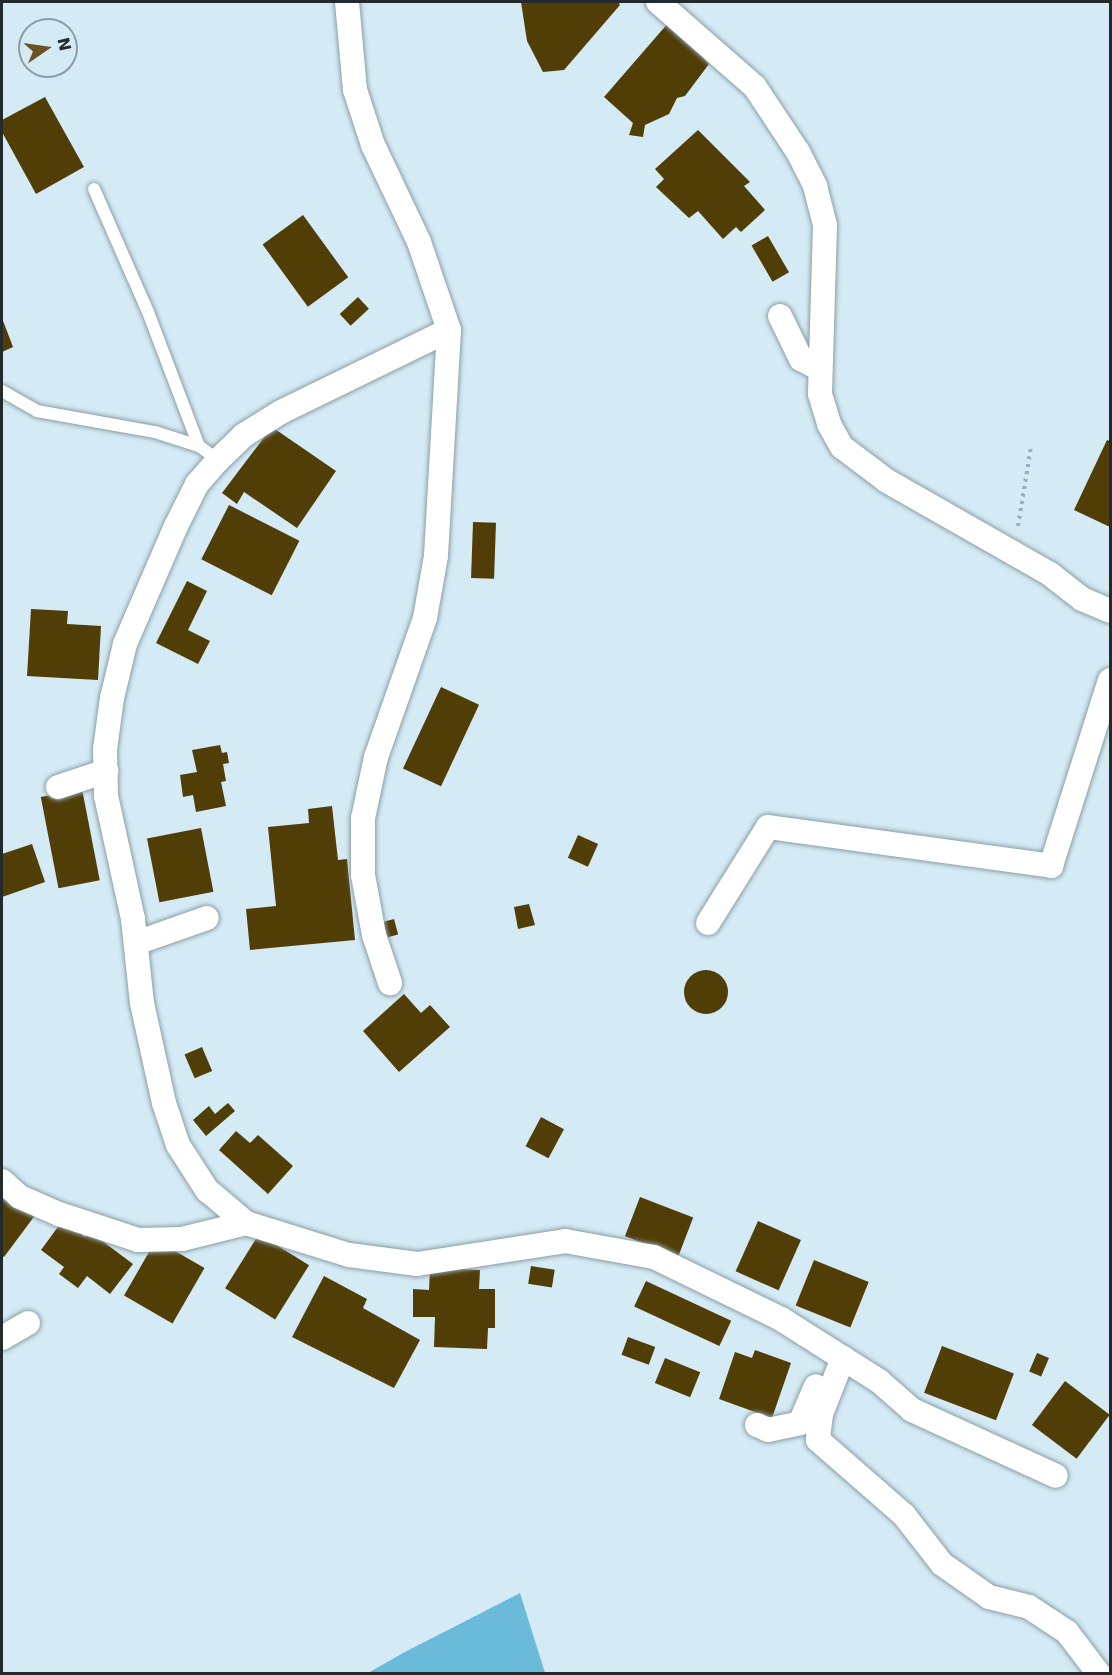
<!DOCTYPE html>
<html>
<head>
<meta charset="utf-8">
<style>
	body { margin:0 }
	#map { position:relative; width:1112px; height:1675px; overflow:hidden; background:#d4eaf4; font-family:"DejaVu Sans",sans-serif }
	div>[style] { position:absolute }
	.forest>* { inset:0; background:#6abada }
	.building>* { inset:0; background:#513d06; transform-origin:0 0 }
	.round { border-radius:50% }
	.path>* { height:4px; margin-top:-2px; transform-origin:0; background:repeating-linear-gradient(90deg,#9daeb6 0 3px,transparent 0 7.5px) }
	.roads { filter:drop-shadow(0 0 2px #8a9ea7) drop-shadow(0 0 2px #8a9ea7) }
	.lane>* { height:12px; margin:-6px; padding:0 6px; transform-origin:6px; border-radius:6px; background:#fff }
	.street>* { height:24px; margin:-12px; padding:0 12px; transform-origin:12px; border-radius:12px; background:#fff }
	span { translate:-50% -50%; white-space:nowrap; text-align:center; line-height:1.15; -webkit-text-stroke:6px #d4eaf4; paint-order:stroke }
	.frame { position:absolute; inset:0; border:3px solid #222a2e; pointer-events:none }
	.north { position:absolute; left:18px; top:18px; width:60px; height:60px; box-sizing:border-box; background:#d4eaf4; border:2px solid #8d9da5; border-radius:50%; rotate:77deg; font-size:16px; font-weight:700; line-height:24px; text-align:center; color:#222a2e }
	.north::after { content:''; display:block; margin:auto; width:21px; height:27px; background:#685423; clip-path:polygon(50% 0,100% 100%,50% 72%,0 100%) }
</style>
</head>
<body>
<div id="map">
	<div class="forest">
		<i style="clip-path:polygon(520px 1593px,545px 1673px,368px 1673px,403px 1653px)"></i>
	</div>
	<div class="building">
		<i style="clip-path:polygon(521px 2px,618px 2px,620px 5px,564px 70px,543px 72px,527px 41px)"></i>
		<i style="clip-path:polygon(669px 22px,709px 64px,685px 96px,677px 98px,669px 114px,645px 125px,643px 137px,629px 135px,633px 123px,604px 97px)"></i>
		<i style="clip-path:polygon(45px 97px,84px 167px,36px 194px,2px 132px,2px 120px)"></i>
		<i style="clip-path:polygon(698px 130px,750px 182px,744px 186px,765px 210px,741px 232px,736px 227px,723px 239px,698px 211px,689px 218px,656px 187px,664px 179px,655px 169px)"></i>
		<i style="left:303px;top:215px;width:77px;height:50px;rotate:54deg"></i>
		<i style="left:768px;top:236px;width:42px;height:19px;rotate:60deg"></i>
		<i style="left:358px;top:297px;width:16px;height:25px;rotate:47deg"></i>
		<i style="clip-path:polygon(2px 318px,13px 347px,2px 352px)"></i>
		<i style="clip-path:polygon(272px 427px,336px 471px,297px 528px,244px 492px,237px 504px,222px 493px)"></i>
		<i style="clip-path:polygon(1107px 440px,1110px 441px,1110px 527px,1074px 510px)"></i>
		<i style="left:229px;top:505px;width:79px;height:61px;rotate:27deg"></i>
		<i style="left:473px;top:522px;width:23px;height:56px;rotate:2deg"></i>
		<i style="clip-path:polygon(187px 581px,207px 591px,188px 630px,210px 641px,198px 664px,156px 643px)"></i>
		<i style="clip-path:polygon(31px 609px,68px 611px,67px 624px,101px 626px,98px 680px,27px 676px)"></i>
		<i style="left:441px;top:687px;width:42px;height:90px;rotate:25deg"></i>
		<i style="clip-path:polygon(220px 745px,222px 753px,227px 752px,229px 763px,223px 764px,226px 781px,221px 782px,226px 806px,196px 812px,193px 795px,183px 797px,180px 775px,197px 772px,192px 750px)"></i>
		<i style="left:82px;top:789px;width:93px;height:42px;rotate:79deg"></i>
		<i style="clip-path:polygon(332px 806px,338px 860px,347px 859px,355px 940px,250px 950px,246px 909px,276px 906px,268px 827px,309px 823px,308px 809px)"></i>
		<i style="left:201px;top:828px;width:65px;height:55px;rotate:79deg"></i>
		<i style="left:578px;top:835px;width:22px;height:25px;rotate:24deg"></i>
		<i style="clip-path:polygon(32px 844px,45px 882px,2px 897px,2px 854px)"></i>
		<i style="clip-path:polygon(529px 904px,535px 925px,518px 929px,514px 907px)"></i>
		<i style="left:394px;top:919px;width:16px;height:17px;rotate:75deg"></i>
		<i class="round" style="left:684px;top:970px;width:44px;height:44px"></i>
		<i style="clip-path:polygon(404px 994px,421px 1013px,430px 1005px,450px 1027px,399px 1072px,363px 1031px)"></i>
		<i style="left:202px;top:1047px;width:26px;height:19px;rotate:67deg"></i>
		<i style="clip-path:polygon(228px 1103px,235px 1111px,206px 1136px,193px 1120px,209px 1106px,215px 1114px)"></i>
		<i style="left:541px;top:1117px;width:26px;height:33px;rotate:28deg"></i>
		<i style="clip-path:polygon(236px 1131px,250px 1143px,258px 1135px,293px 1166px,268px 1194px,219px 1150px)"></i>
		<i style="clip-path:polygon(2px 1188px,36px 1214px,4px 1257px,2px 1256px)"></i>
		<i style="left:640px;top:1197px;width:57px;height:42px;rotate:21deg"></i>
		<i style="clip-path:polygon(63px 1220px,85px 1237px,89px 1231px,133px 1264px,110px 1294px,87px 1276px,78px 1288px,59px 1274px,64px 1267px,41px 1250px)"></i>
		<i style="left:758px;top:1221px;width:47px;height:55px;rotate:24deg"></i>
		<i style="left:259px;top:1234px;width:59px;height:64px;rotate:32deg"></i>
		<i style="left:156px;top:1240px;width:56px;height:64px;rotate:30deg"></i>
		<i style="left:814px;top:1260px;width:59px;height:49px;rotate:22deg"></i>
		<i style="left:531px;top:1266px;width:24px;height:18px;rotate:9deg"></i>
		<i style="clip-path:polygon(430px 1268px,480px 1270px,479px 1289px,495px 1289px,495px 1328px,488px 1328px,487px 1349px,434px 1347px,435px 1317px,413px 1317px,413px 1289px,429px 1290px)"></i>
		<i style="clip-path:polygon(324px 1276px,367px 1299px,363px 1308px,420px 1340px,394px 1388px,292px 1337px)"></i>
		<i style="left:646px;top:1281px;width:94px;height:28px;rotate:25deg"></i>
		<i style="left:628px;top:1337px;width:29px;height:19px;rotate:20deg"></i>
		<i style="left:942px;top:1346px;width:77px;height:50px;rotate:21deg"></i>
		<i style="clip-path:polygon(755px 1350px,791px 1363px,772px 1418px,719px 1399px,735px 1352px,752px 1358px)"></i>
		<i style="left:1037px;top:1353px;width:13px;height:20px;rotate:23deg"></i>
		<i style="left:665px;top:1358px;width:38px;height:27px;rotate:22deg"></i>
		<i style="left:1065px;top:1381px;width:56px;height:55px;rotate:37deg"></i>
	</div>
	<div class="path">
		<i style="left:1018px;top:526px;width:80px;rotate:-80.7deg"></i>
	</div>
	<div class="roads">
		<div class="lane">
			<i style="left:94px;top:189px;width:134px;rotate:66.3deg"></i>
			<i style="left:148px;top:312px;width:143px;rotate:69.2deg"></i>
			<i style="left:2px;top:391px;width:40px;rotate:29.7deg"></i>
			<i style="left:37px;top:411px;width:120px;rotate:10.1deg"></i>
			<i style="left:155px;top:432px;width:46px;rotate:17.7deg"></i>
			<i style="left:199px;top:446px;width:24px;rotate:36deg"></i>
		</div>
		<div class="street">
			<i style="left:347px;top:2px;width:88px;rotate:84.8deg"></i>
			<i style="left:355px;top:90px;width:58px;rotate:71.9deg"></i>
			<i style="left:373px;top:145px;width:107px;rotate:64.6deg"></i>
			<i style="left:419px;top:242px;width:93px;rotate:71.2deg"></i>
			<i style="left:449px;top:330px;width:226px;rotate:93.3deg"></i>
			<i style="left:436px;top:556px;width:63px;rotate:100.1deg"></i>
			<i style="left:425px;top:618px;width:147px;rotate:109.4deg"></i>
			<i style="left:376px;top:757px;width:62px;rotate:102deg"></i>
			<i style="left:363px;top:818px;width:57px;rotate:90deg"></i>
			<i style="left:363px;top:875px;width:61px;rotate:79.6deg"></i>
			<i style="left:374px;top:935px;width:51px;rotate:71.6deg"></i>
			<i style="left:658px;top:2px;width:129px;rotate:41.2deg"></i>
			<i style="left:755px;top:87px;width:78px;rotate:56.5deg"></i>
			<i style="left:798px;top:152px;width:38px;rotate:63deg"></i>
			<i style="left:815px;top:186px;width:40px;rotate:75.6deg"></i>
			<i style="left:825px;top:225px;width:169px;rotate:91.7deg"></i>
			<i style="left:820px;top:394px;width:31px;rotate:73deg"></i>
			<i style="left:829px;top:424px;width:26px;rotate:61deg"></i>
			<i style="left:842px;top:447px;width:56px;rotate:37.1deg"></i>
			<i style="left:887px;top:481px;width:188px;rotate:29.7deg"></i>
			<i style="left:1050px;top:574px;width:41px;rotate:38deg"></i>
			<i style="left:1082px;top:599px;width:30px;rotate:23deg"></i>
			<i style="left:780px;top:316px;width:48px;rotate:64deg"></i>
			<i style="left:801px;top:359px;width:21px;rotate:28deg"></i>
			<i style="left:449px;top:330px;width:187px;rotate:154deg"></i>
			<i style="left:281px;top:412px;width:44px;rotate:148.1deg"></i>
			<i style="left:244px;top:435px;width:36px;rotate:136deg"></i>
			<i style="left:218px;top:460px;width:32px;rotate:131deg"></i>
			<i style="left:197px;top:484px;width:47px;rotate:116.6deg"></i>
			<i style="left:176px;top:526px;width:129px;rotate:113.4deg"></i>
			<i style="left:125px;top:644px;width:56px;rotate:103.5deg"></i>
			<i style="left:112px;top:698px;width:51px;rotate:97.8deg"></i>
			<i style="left:105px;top:749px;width:47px;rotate:88.8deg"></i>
			<i style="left:106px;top:796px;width:126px;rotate:77.6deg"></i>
			<i style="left:133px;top:919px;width:84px;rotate:83.9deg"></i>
			<i style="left:142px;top:1003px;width:102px;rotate:77.6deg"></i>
			<i style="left:164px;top:1103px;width:44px;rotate:71.6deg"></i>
			<i style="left:178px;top:1145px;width:54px;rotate:57.2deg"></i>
			<i style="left:207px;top:1190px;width:51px;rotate:40.2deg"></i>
			<i style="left:246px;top:1223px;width:108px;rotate:17.3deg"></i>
			<i style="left:349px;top:1255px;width:69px;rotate:7.5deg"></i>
			<i style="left:417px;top:1264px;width:150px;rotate:-8.8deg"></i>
			<i style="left:565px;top:1241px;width:90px;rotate:10.2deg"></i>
			<i style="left:654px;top:1257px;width:141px;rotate:26deg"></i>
			<i style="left:781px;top:1319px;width:116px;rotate:32.3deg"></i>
			<i style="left:879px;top:1381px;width:44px;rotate:41.3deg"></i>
			<i style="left:912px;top:1410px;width:158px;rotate:24.6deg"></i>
			<i style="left:58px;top:787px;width:51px;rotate:-18.4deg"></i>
			<i style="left:708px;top:923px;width:113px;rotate:-58deg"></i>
			<i style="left:768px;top:827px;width:286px;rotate:7.8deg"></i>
			<i style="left:1051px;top:866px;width:195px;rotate:-72.4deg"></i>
			<i style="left:136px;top:943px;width:75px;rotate:-19.4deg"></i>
			<i style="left:2px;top:1181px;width:24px;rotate:42deg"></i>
			<i style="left:20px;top:1197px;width:43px;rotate:23.6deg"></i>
			<i style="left:59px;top:1214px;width:83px;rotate:18.2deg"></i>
			<i style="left:138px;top:1240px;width:44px;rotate:-1.3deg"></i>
			<i style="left:182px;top:1239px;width:66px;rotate:-14deg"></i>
			<i style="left:2px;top:1338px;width:30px;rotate:-30deg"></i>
			<i style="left:843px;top:1358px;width:60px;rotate:111.4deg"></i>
			<i style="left:821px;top:1414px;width:26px;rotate:97deg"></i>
			<i style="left:818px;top:1440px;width:114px;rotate:41.1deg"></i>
			<i style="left:904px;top:1515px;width:62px;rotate:52.2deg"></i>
			<i style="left:942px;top:1564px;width:57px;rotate:35.1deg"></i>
			<i style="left:989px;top:1597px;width:41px;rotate:14deg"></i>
			<i style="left:1029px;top:1607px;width:45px;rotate:33.3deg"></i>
			<i style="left:1067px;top:1632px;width:53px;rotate:52.7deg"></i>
			<i style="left:757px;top:1425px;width:12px;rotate:24deg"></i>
			<i style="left:768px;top:1430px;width:33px;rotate:-12deg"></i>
			<i style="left:800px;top:1423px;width:40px;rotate:-66.6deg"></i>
		</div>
	</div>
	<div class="frame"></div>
	<div class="north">N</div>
</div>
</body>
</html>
